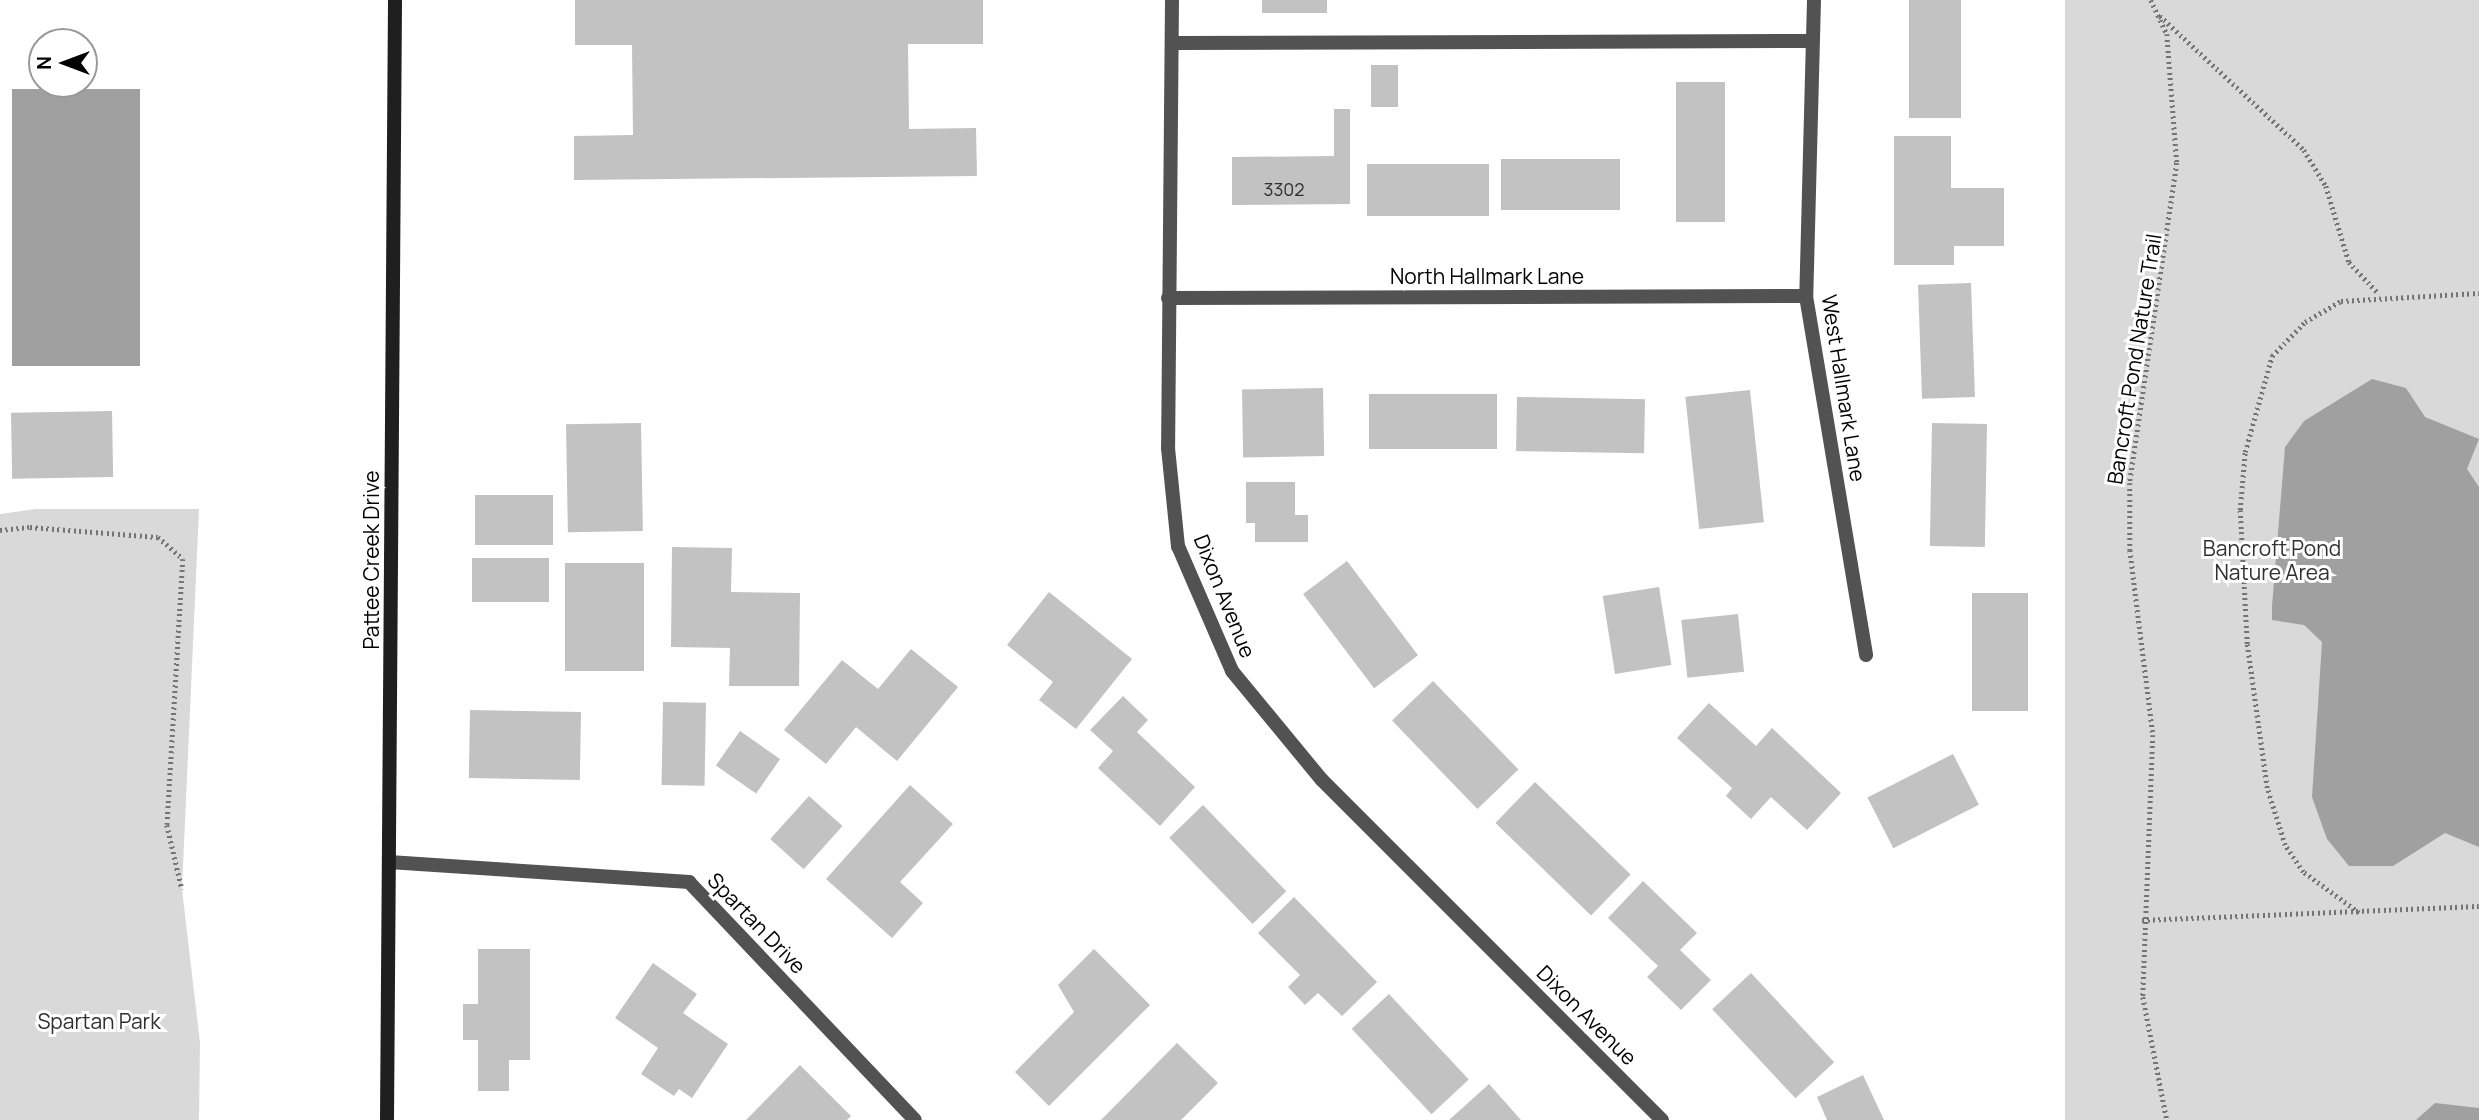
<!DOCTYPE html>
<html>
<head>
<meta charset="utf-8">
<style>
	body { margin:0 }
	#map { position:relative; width:2479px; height:1120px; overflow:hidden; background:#fff; font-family:Manrope,sans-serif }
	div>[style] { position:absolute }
	.green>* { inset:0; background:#d9d9d9; transform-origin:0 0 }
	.water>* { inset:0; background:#a0a0a0; transform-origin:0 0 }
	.building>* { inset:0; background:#c2c2c2; transform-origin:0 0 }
	.path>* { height:4.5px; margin-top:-2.25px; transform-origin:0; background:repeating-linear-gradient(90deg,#747474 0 2px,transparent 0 5.5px) }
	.lane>* { height:14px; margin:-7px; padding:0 7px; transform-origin:7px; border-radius:7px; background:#525252 }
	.street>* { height:14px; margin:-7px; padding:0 7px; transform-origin:7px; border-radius:7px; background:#525252 }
	.secondary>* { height:14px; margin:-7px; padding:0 7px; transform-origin:7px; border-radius:7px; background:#1f1f1f }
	span { translate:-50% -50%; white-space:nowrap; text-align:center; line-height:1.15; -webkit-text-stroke:6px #fff; paint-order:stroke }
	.number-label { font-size:18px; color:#303030 }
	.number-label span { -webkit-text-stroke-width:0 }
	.street-label { font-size:21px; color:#000 }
	.park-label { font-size:21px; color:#303030 }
	.north { position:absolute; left:28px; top:28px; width:70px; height:70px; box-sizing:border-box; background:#fff; border:2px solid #999; border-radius:50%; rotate:270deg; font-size:19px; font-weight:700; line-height:28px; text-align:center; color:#000 }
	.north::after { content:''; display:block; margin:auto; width:24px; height:32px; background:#000; clip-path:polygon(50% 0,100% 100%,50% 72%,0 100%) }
</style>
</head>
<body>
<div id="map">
	<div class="green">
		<i style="left:2065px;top:0;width:414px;height:1120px"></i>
		<i style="clip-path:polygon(36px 509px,199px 509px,182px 889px,200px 1043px,199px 1120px,0 1120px,0 514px)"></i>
	</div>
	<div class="water">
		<i style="left:140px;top:89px;width:277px;height:128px;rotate:90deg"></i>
		<i style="clip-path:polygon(2372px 379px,2406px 388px,2425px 417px,2479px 439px,2467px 469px,2479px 487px,2479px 847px,2445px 833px,2393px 866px,2349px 866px,2327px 839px,2312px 797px,2322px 642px,2304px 625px,2272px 620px,2272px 606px,2285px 447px,2304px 421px)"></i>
		<i style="clip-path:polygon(2435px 1103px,2479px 1108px,2479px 1120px,2416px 1120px)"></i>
	</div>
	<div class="building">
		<i style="clip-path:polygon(575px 0,983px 0,983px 44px,908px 44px,909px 129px,976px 128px,977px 176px,574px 180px,574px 136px,633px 135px,632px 45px,575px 45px)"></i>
		<i style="left:1262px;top:0;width:65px;height:13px"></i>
		<i style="left:1909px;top:0;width:52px;height:118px"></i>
		<i style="left:1371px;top:65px;width:27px;height:42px"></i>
		<i style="left:1725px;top:82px;width:140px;height:49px;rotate:90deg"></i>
		<i style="clip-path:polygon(1334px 109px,1350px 109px,1350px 204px,1232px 205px,1232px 157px,1334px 156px)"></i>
		<i style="clip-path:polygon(1894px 136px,1951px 136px,1951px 188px,2004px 188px,2004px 246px,1954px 246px,1954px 265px,1894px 265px)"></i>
		<i style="left:1501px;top:159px;width:119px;height:51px"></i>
		<i style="left:1367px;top:164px;width:122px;height:52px"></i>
		<i style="left:1971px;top:283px;width:114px;height:53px;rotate:88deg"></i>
		<i style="left:1323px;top:388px;width:68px;height:81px;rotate:89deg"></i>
		<i style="left:1750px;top:390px;width:133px;height:65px;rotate:84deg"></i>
		<i style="left:1369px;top:394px;width:128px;height:55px"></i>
		<i style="left:1517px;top:397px;width:128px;height:54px;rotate:1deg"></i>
		<i style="left:112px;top:411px;width:66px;height:101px;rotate:89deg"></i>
		<i style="left:641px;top:423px;width:108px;height:75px;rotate:89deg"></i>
		<i style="left:1932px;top:423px;width:55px;height:123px;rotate:1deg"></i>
		<i style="clip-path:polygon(1246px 482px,1295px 482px,1295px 515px,1308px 515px,1308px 542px,1255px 542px,1255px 523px,1246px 523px)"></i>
		<i style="left:475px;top:495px;width:78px;height:50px"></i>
		<i style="clip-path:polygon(672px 547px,732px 548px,731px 592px,800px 593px,799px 686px,729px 686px,730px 648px,671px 647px)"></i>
		<i style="left:472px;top:558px;width:77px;height:44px"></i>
		<i style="left:1347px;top:561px;width:118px;height:55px;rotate:53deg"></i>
		<i style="left:565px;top:563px;width:79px;height:108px"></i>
		<i style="left:1659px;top:587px;width:79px;height:57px;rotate:81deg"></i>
		<i style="clip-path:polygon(1049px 592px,1132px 659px,1076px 729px,1039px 700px,1053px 682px,1007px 645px)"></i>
		<i style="left:2028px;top:593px;width:118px;height:56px;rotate:90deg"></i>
		<i style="left:1738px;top:614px;width:58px;height:57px;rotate:84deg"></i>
		<i style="clip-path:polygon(911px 649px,958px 687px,897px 761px,856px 727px,826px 764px,784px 730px,842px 660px,878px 689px)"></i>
		<i style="left:1433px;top:681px;width:123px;height:57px;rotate:46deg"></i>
		<i style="clip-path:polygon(1123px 696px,1148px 720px,1137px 732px,1195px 787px,1160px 826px,1098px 768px,1113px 751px,1090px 730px)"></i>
		<i style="left:663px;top:702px;width:43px;height:83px;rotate:1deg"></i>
		<i style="clip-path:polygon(1709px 703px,1756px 746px,1772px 728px,1841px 793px,1807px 830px,1771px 797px,1751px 819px,1726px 796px,1732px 788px,1677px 738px)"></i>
		<i style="left:470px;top:710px;width:111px;height:68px;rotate:1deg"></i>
		<i style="left:740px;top:731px;width:49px;height:42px;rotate:35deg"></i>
		<i style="left:1953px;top:754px;width:57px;height:96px;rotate:63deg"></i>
		<i style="left:1535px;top:782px;width:133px;height:57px;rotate:44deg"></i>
		<i style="clip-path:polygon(910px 785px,953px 824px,900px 882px,923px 903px,892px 938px,826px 879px)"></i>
		<i style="left:809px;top:796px;width:45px;height:58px;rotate:42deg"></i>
		<i style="left:1203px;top:805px;width:120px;height:47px;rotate:46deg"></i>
		<i style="clip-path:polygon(1643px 881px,1697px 933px,1680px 950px,1711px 980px,1681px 1010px,1647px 977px,1658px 966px,1608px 918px)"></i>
		<i style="clip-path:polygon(1294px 897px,1377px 982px,1342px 1016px,1318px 993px,1305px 1005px,1288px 987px,1300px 975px,1258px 933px)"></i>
		<i style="clip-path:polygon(478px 949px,530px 949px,530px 1060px,509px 1060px,509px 1091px,478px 1091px,478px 1040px,463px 1040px,463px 1004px,478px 1004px)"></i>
		<i style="clip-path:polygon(1094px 949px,1150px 1005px,1049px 1106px,1015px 1072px,1074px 1012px,1058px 985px)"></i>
		<i style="clip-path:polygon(653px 963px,697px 994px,683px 1013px,728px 1044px,692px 1098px,679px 1089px,674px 1096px,641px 1074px,658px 1048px,615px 1018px)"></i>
		<i style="left:1751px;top:973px;width:122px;height:53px;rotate:47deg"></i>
		<i style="left:1389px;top:994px;width:117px;height:51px;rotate:47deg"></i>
		<i style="clip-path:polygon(1177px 1043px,1218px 1083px,1181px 1120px,1101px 1120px)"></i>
		<i style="clip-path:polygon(800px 1065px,851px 1116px,847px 1120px,746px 1120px)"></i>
		<i style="clip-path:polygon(1863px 1075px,1884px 1120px,1827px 1120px,1817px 1097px)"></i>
		<i style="clip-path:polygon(1489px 1084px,1521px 1120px,1449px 1120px)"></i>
	</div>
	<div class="path">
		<i style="left:2151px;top:0;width:38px;rotate:65deg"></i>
		<i style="left:2167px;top:34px;width:129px;rotate:85.6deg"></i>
		<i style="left:2177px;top:163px;width:323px;rotate:98.4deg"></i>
		<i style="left:2130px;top:483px;width:67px;rotate:90deg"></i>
		<i style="left:2130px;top:550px;width:186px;rotate:82.9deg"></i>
		<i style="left:2153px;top:735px;width:262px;rotate:92.2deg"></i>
		<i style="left:2143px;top:997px;width:125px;rotate:79deg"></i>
		<i style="left:2160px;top:16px;width:197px;rotate:42.9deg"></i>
		<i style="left:2304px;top:150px;width:42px;rotate:58.6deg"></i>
		<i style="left:2326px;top:186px;width:79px;rotate:73.2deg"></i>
		<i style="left:2349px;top:262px;width:44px;rotate:46.8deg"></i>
		<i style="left:0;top:530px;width:30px;rotate:-6deg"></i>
		<i style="left:30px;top:527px;width:128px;rotate:4.5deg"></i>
		<i style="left:158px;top:537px;width:33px;rotate:41deg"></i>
		<i style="left:183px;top:559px;width:266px;rotate:93.4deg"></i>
		<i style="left:167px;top:825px;width:66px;rotate:76.8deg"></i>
		<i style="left:2359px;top:913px;width:69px;rotate:-143.8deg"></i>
		<i style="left:2303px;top:872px;width:32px;rotate:-124deg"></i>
		<i style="left:2285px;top:845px;width:60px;rotate:-107.5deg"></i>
		<i style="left:2267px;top:788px;width:145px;rotate:-97.9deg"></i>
		<i style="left:2247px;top:644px;width:134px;rotate:-93deg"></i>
		<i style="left:2240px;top:510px;width:58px;rotate:-85.1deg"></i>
		<i style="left:2245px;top:452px;width:100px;rotate:-74.3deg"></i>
		<i style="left:2272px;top:356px;width:47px;rotate:-45.9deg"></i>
		<i style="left:2305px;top:322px;width:42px;rotate:-30.3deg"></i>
		<i style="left:2341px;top:301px;width:138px;rotate:-3.3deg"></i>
		<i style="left:2142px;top:920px;width:337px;rotate:-2.4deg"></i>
	</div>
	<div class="lane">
		<i style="left:1173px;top:43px;width:639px;rotate:-0.18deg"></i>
	</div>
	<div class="street">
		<i style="left:1172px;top:0;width:448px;rotate:90.5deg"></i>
		<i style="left:1168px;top:448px;width:99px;rotate:84.2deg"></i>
		<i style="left:1178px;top:546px;width:136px;rotate:66.6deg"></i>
		<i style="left:1232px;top:671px;width:141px;rotate:50.5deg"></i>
		<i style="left:1322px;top:780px;width:481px;rotate:45deg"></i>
		<i style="left:1814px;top:0;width:296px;rotate:91.5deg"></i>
		<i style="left:1806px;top:296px;width:364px;rotate:80.5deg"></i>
		<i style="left:1168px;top:298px;width:638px;rotate:-0.18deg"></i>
		<i style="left:389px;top:862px;width:301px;rotate:3.8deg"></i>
		<i style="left:689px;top:882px;width:328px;rotate:46.5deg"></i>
	</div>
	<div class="secondary">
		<i style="left:387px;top:1120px;width:1120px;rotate:-89.59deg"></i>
	</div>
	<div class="number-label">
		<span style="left:1284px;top:189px">3302</span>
	</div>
	<div class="street-label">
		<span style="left:1487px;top:276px">North Hallmark Lane</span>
		<span style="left:2134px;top:359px;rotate:-81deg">Bancroft Pond Nature Trail</span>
		<span style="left:1844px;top:388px;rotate:81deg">West Hallmark Lane</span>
		<span style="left:371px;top:560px;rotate:-90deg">Pattee Creek Drive</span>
		<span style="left:1225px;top:596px;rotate:68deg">Dixon Avenue</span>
		<span style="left:757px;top:923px;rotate:46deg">Spartan Drive</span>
		<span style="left:1587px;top:1015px;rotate:45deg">Dixon Avenue</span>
	</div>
	<div class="park-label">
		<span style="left:2272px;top:560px">Bancroft Pond<br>Nature Area</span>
		<span style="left:99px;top:1021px">Spartan Park</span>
	</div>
	<div class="north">N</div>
</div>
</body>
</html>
